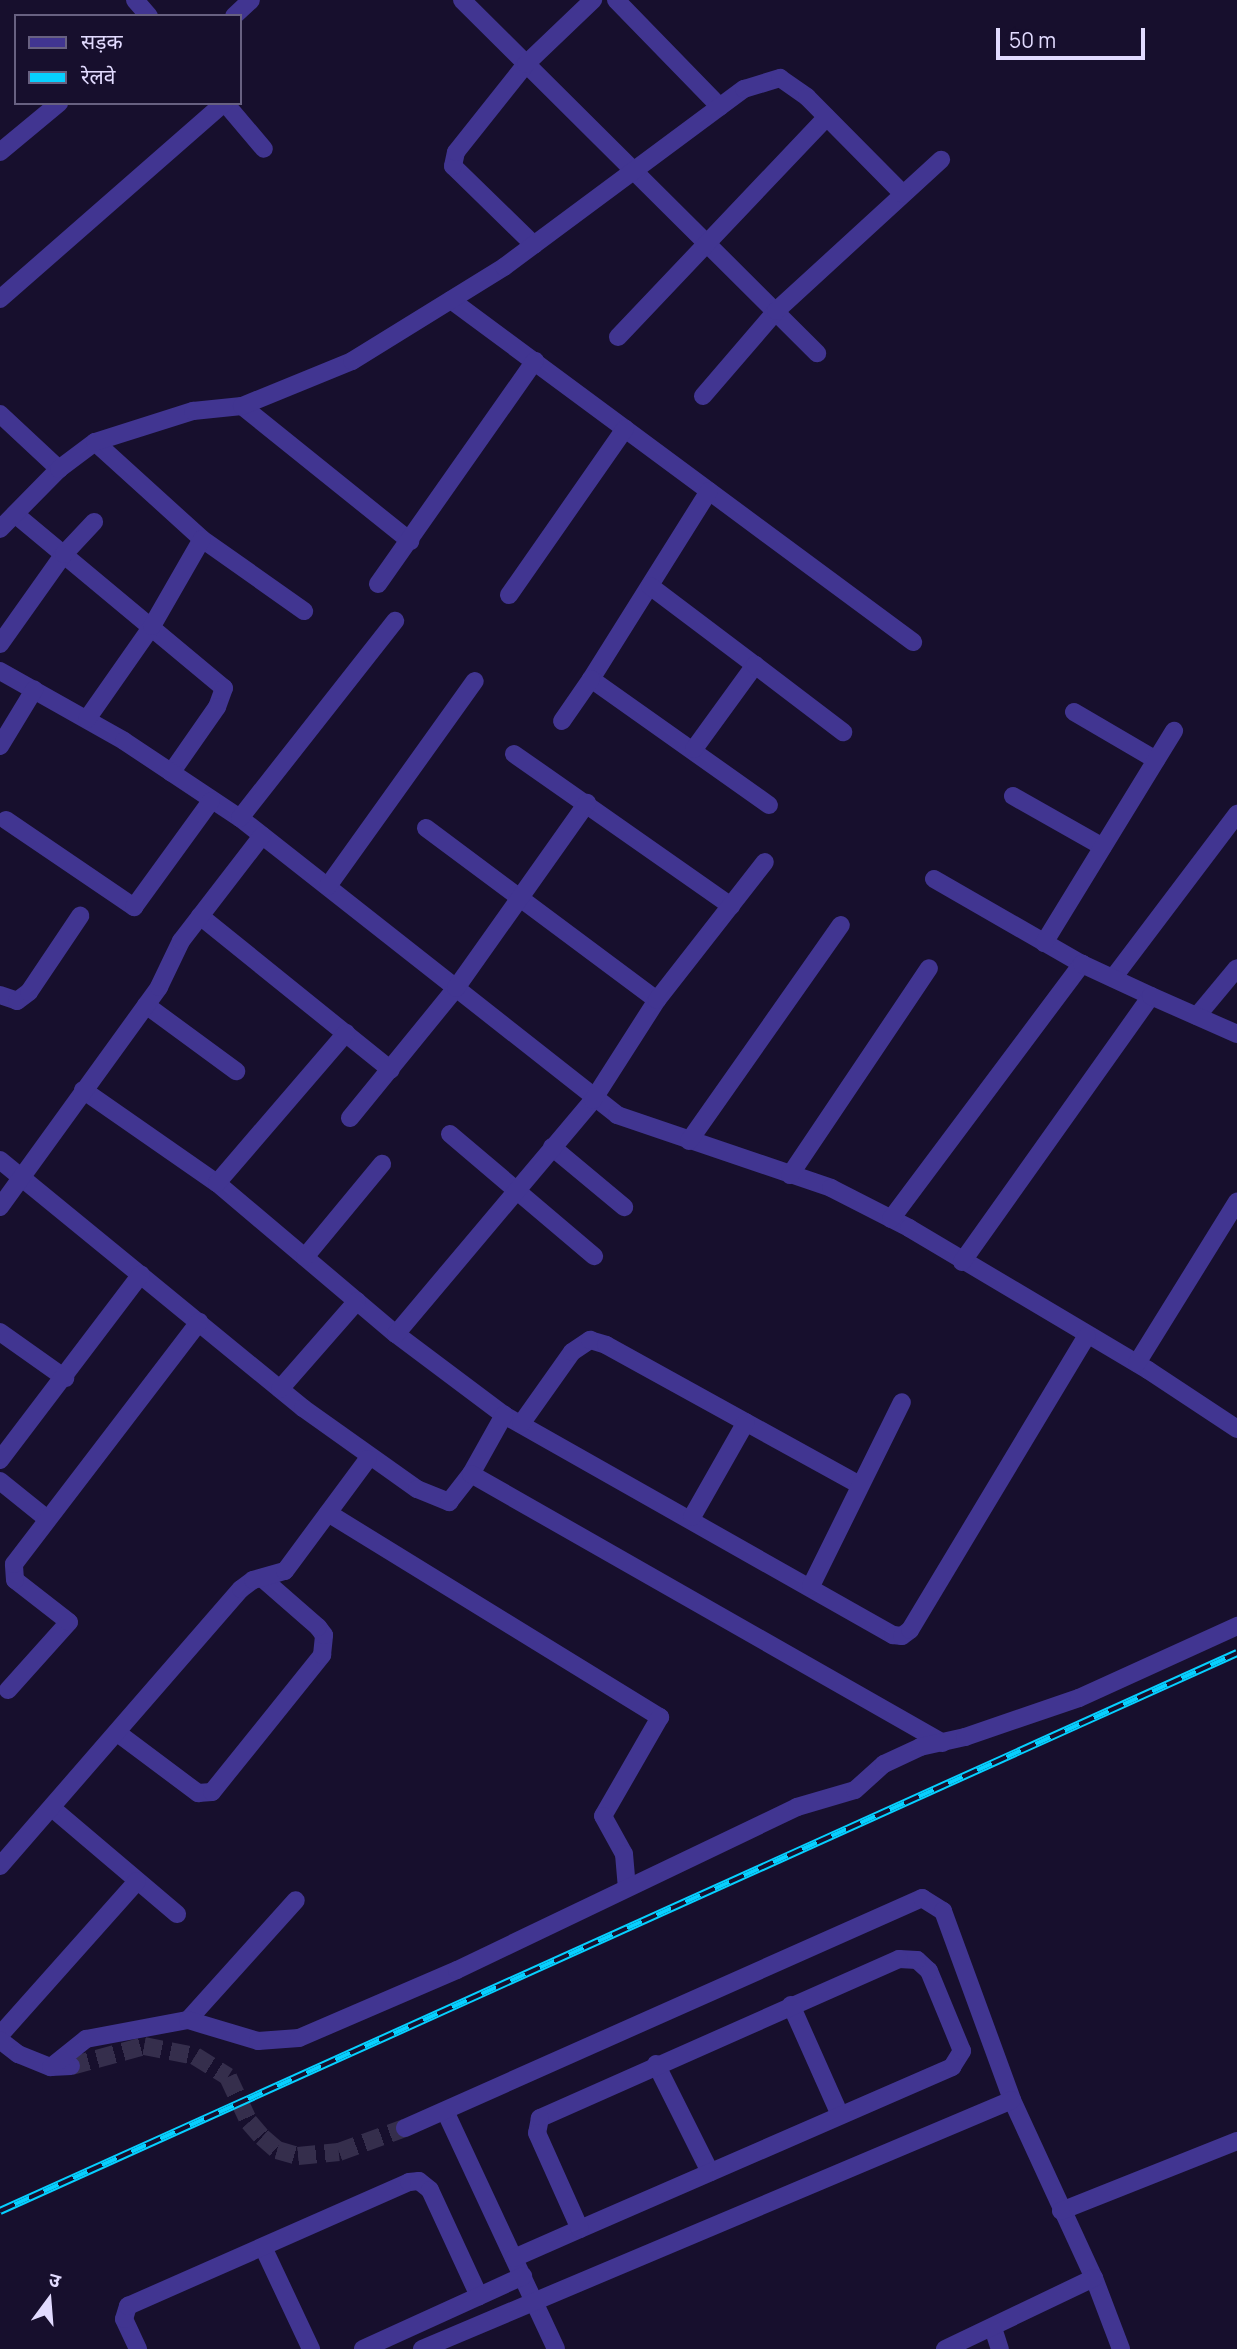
<!DOCTYPE html>
<html>
<head>
<meta charset="utf-8">
<style>
	body { margin:0 }
	#map { position:relative; width:1237px; height:2349px; overflow:hidden; background:#170f2d; font-family:Manrope,"Noto Sans Devanagari",sans-serif }
	div>[style] { position:absolute }
	.minor-tunnel>* { height:18px; margin-top:-9px; transform-origin:0; background:repeating-linear-gradient(90deg,#352e4c 0 18px,transparent 0 27px) }
	.minor>* { height:18px; margin:-9px; padding:0 9px; transform-origin:9px; border-radius:9px; background:#413591 }
	.rail>* { height:8px; margin-top:-4px; transform-origin:0; background:repeating-linear-gradient(90deg,#170f2d 0 16px,#07d0ff 0 32px); box-sizing:border-box; border-block:2px solid #07d0ff }
	span { translate:-50% -50%; white-space:nowrap; text-align:center; line-height:1.15; -webkit-text-stroke:6px #170f2d; paint-order:stroke }
	.legend { position:absolute; left:14px; top:14px; width:228px; height:91px; box-sizing:border-box; background:#170f2d; border:2px solid #686181; margin:0; padding:9px 12px; list-style:none; font-size:21px; color:#e2dbff }
	.legend li { display:flex; align-items:center; gap:14px; height:35px }
	.legend b { width:35px; border:2px solid #686181 }
	.north { position:absolute; left:14px; top:2265px; width:70px; height:70px; -webkit-text-stroke:5px #170f2d; paint-order:stroke; rotate:16deg; font-size:19px; font-weight:700; line-height:28px; text-align:center; color:#e2dbff }
	.north::after { content:''; display:block; margin:auto; width:24px; height:32px; background:#e2dbff; clip-path:polygon(50% 0,100% 100%,50% 72%,0 100%) }
	.scale { position:absolute; left:996px; top:28px; width:149px; height:32px; box-sizing:border-box; border:4px solid #e2dbff; border-top:0; padding-left:9px; font-size:21px; line-height:24px; white-space:nowrap; color:#e2dbff; -webkit-text-stroke:5px #170f2d; paint-order:stroke }
</style>
</head>
<body>
<div id="map">
	<div class="minor-tunnel">
		<i style="left:71px;top:2066px;width:76px;rotate:-15.3deg"></i>
		<i style="left:144px;top:2046px;width:52px;rotate:11.1deg"></i>
		<i style="left:195px;top:2056px;width:39px;rotate:32deg"></i>
		<i style="left:228px;top:2077px;width:50px;rotate:65deg"></i>
		<i style="left:249px;top:2122px;width:20px;rotate:49deg"></i>
		<i style="left:262px;top:2137px;width:20px;rotate:41deg"></i>
		<i style="left:277px;top:2150px;width:22px;rotate:16deg"></i>
		<i style="left:298px;top:2156px;width:41px;rotate:-5.6deg"></i>
		<i style="left:339px;top:2152px;width:70px;rotate:-20deg"></i>
	</div>
	<div class="minor">
		<i style="left:135px;top:0;width:21px;rotate:49deg"></i>
		<i style="left:462px;top:0;width:501px;rotate:44.84deg"></i>
		<i style="left:616px;top:0;width:149px;rotate:45.8deg"></i>
		<i style="left:234px;top:16px;width:23px;rotate:-43deg"></i>
		<i style="left:225px;top:103px;width:60px;rotate:49.7deg"></i>
		<i style="left:0;top:152px;width:77px;rotate:-39.7deg"></i>
		<i style="left:534px;top:245px;width:113px;rotate:-135.7deg"></i>
		<i style="left:453px;top:166px;width:14px;rotate:-78deg"></i>
		<i style="left:456px;top:152px;width:112px;rotate:-51.5deg"></i>
		<i style="left:526px;top:64px;width:93px;rotate:-43.7deg"></i>
		<i style="left:0;top:299px;width:298px;rotate:-41.2deg"></i>
		<i style="left:451px;top:300px;width:575px;rotate:36.51deg"></i>
		<i style="left:618px;top:337px;width:303px;rotate:-46.5deg"></i>
		<i style="left:703px;top:396px;width:112px;rotate:-49.3deg"></i>
		<i style="left:776px;top:311px;width:224px;rotate:-42.5deg"></i>
		<i style="left:242px;top:406px;width:216px;rotate:38.8deg"></i>
		<i style="left:0;top:414px;width:81px;rotate:43deg"></i>
		<i style="left:95px;top:442px;width:144px;rotate:42.2deg"></i>
		<i style="left:202px;top:539px;width:125px;rotate:35.2deg"></i>
		<i style="left:709px;top:491px;width:222px;rotate:122.1deg"></i>
		<i style="left:591px;top:679px;width:218px;rotate:35.3deg"></i>
		<i style="left:15px;top:514px;width:272px;rotate:39.8deg"></i>
		<i style="left:224px;top:688px;width:20px;rotate:110deg"></i>
		<i style="left:217px;top:707px;width:80px;rotate:124.9deg"></i>
		<i style="left:0;top:529px;width:84px;rotate:-45.5deg"></i>
		<i style="left:59px;top:469px;width:45px;rotate:-36.9deg"></i>
		<i style="left:95px;top:442px;width:103px;rotate:-17.6deg"></i>
		<i style="left:193px;top:411px;width:49px;rotate:-5.8deg"></i>
		<i style="left:242px;top:406px;width:119px;rotate:-22.2deg"></i>
		<i style="left:352px;top:361px;width:179px;rotate:-31.7deg"></i>
		<i style="left:504px;top:267px;width:299px;rotate:-36.6deg"></i>
		<i style="left:744px;top:89px;width:38px;rotate:-17deg"></i>
		<i style="left:780px;top:78px;width:33px;rotate:35deg"></i>
		<i style="left:807px;top:97px;width:136px;rotate:45.3deg"></i>
		<i style="left:378px;top:584px;width:273px;rotate:-54.9deg"></i>
		<i style="left:650px;top:586px;width:131px;rotate:37deg"></i>
		<i style="left:509px;top:595px;width:203px;rotate:-55.1deg"></i>
		<i style="left:0;top:644px;width:110px;rotate:-54.6deg"></i>
		<i style="left:64px;top:554px;width:44px;rotate:-46.8deg"></i>
		<i style="left:0;top:671px;width:142px;rotate:29.4deg"></i>
		<i style="left:124px;top:741px;width:139px;rotate:33.6deg"></i>
		<i style="left:240px;top:818px;width:480px;rotate:38.2deg"></i>
		<i style="left:617px;top:1115px;width:226px;rotate:18.8deg"></i>
		<i style="left:831px;top:1188px;width:88px;rotate:27.1deg"></i>
		<i style="left:909px;top:1228px;width:278px;rotate:30.7deg"></i>
		<i style="left:1148px;top:1370px;width:107px;rotate:33.5deg"></i>
		<i style="left:1074px;top:712px;width:95px;rotate:30.3deg"></i>
		<i style="left:87px;top:719px;width:113px;rotate:-55deg"></i>
		<i style="left:152px;top:626px;width:100px;rotate:-60.1deg"></i>
		<i style="left:562px;top:721px;width:51px;rotate:-55.4deg"></i>
		<i style="left:0;top:746px;width:66px;rotate:-58.7deg"></i>
		<i style="left:694px;top:749px;width:104px;rotate:-54deg"></i>
		<i style="left:755px;top:665px;width:111px;rotate:37.3deg"></i>
		<i style="left:514px;top:754px;width:265px;rotate:35deg"></i>
		<i style="left:1013px;top:796px;width:103px;rotate:29.5deg"></i>
		<i style="left:240px;top:818px;width:251px;rotate:-51.8deg"></i>
		<i style="left:6px;top:820px;width:155px;rotate:34.2deg"></i>
		<i style="left:134px;top:907px;width:131px;rotate:-54deg"></i>
		<i style="left:426px;top:828px;width:288px;rotate:36.7deg"></i>
		<i style="left:934px;top:879px;width:171px;rotate:29.9deg"></i>
		<i style="left:328px;top:886px;width:252px;rotate:-54.4deg"></i>
		<i style="left:200px;top:916px;width:245px;rotate:38.9deg"></i>
		<i style="left:1044px;top:943px;width:249px;rotate:-58.5deg"></i>
		<i style="left:1113px;top:978px;width:206px;rotate:-52.9deg"></i>
		<i style="left:0;top:995px;width:18px;rotate:19deg"></i>
		<i style="left:17px;top:1001px;width:15px;rotate:-37deg"></i>
		<i style="left:29px;top:992px;width:92px;rotate:-56.1deg"></i>
		<i style="left:146px;top:1005px;width:112px;rotate:36.3deg"></i>
		<i style="left:1197px;top:1016px;width:62px;rotate:-50.2deg"></i>
		<i style="left:83px;top:1090px;width:163px;rotate:34.8deg"></i>
		<i style="left:217px;top:1183px;width:234px;rotate:40.2deg"></i>
		<i style="left:396px;top:1334px;width:135px;rotate:36.9deg"></i>
		<i style="left:504px;top:1415px;width:447px;rotate:29.5deg"></i>
		<i style="left:893px;top:1635px;width:9px;rotate:6deg"></i>
		<i style="left:902px;top:1636px;width:10px;rotate:-37deg"></i>
		<i style="left:910px;top:1630px;width:343px;rotate:-59deg"></i>
		<i style="left:350px;top:1118px;width:168px;rotate:-50.8deg"></i>
		<i style="left:456px;top:988px;width:227px;rotate:-54.7deg"></i>
		<i style="left:450px;top:1134px;width:189px;rotate:40.3deg"></i>
		<i style="left:689px;top:1141px;width:264px;rotate:-54.9deg"></i>
		<i style="left:552px;top:1147px;width:94px;rotate:39.8deg"></i>
		<i style="left:0;top:1160px;width:392px;rotate:39.3deg"></i>
		<i style="left:303px;top:1408px;width:140px;rotate:35.4deg"></i>
		<i style="left:417px;top:1489px;width:35px;rotate:22deg"></i>
		<i style="left:449px;top:1502px;width:36px;rotate:-52deg"></i>
		<i style="left:471px;top:1474px;width:68px;rotate:-60.8deg"></i>
		<i style="left:790px;top:1175px;width:249px;rotate:-56.1deg"></i>
		<i style="left:217px;top:1183px;width:198px;rotate:-49.3deg"></i>
		<i style="left:0;top:1207px;width:271px;rotate:-54.1deg"></i>
		<i style="left:159px;top:987px;width:51px;rotate:-64.4deg"></i>
		<i style="left:181px;top:941px;width:133px;rotate:-52.4deg"></i>
		<i style="left:891px;top:1219px;width:319px;rotate:-53.2deg"></i>
		<i style="left:1082px;top:964px;width:76px;rotate:24.9deg"></i>
		<i style="left:305px;top:1257px;width:121px;rotate:-50.4deg"></i>
		<i style="left:962px;top:1262px;width:326px;rotate:-54.6deg"></i>
		<i style="left:1151px;top:996px;width:94px;rotate:23.8deg"></i>
		<i style="left:0;top:1332px;width:80px;rotate:35.3deg"></i>
		<i style="left:396px;top:1334px;width:306px;rotate:-49.9deg"></i>
		<i style="left:593px;top:1100px;width:119px;rotate:-57.4deg"></i>
		<i style="left:657px;top:1000px;width:175px;rotate:-52deg"></i>
		<i style="left:1137px;top:1363px;width:190px;rotate:-58.2deg"></i>
		<i style="left:280px;top:1389px;width:117px;rotate:-48.8deg"></i>
		<i style="left:521px;top:1424px;width:88px;rotate:-54.7deg"></i>
		<i style="left:572px;top:1352px;width:22px;rotate:-34deg"></i>
		<i style="left:590px;top:1340px;width:17px;rotate:17deg"></i>
		<i style="left:606px;top:1345px;width:290px;rotate:28.9deg"></i>
		<i style="left:0;top:1460px;width:233px;rotate:-52.8deg"></i>
		<i style="left:471px;top:1474px;width:543px;rotate:29.68deg"></i>
		<i style="left:0;top:1481px;width:59px;rotate:38.8deg"></i>
		<i style="left:328px;top:1513px;width:390px;rotate:31.6deg"></i>
		<i style="left:660px;top:1717px;width:114px;rotate:119.9deg"></i>
		<i style="left:603px;top:1816px;width:43px;rotate:61.1deg"></i>
		<i style="left:624px;top:1854px;width:34px;rotate:85deg"></i>
		<i style="left:692px;top:1517px;width:109px;rotate:-60.4deg"></i>
		<i style="left:811px;top:1586px;width:205px;rotate:-63.7deg"></i>
		<i style="left:8px;top:1690px;width:91px;rotate:-48.1deg"></i>
		<i style="left:69px;top:1622px;width:68px;rotate:-142.1deg"></i>
		<i style="left:15px;top:1580px;width:16px;rotate:-94deg"></i>
		<i style="left:14px;top:1564px;width:305px;rotate:-52.6deg"></i>
		<i style="left:119px;top:1734px;width:99px;rotate:36.8deg"></i>
		<i style="left:198px;top:1793px;width:14px;rotate:-4deg"></i>
		<i style="left:212px;top:1792px;width:176px;rotate:-51.2deg"></i>
		<i style="left:322px;top:1655px;width:20px;rotate:-84deg"></i>
		<i style="left:324px;top:1635px;width:10px;rotate:-127deg"></i>
		<i style="left:318px;top:1627px;width:73px;rotate:-138.9deg"></i>
		<i style="left:52px;top:1808px;width:164px;rotate:40.3deg"></i>
		<i style="left:0;top:1866px;width:367px;rotate:-49deg"></i>
		<i style="left:241px;top:1589px;width:15px;rotate:-37deg"></i>
		<i style="left:253px;top:1580px;width:33px;rotate:-16deg"></i>
		<i style="left:285px;top:1571px;width:139px;rotate:-53.5deg"></i>
		<i style="left:791px;top:2005px;width:120px;rotate:66deg"></i>
		<i style="left:188px;top:2020px;width:161px;rotate:-48deg"></i>
		<i style="left:0;top:2035px;width:206px;rotate:-48.3deg"></i>
		<i style="left:0;top:2040px;width:23px;rotate:38deg"></i>
		<i style="left:18px;top:2054px;width:35px;rotate:22deg"></i>
		<i style="left:51px;top:2067px;width:20px;rotate:-3deg"></i>
		<i style="left:656px;top:2064px;width:121px;rotate:63.4deg"></i>
		<i style="left:51px;top:2067px;width:45px;rotate:-38.7deg"></i>
		<i style="left:86px;top:2039px;width:104px;rotate:-10.6deg"></i>
		<i style="left:188px;top:2020px;width:73px;rotate:16.7deg"></i>
		<i style="left:258px;top:2041px;width:41px;rotate:-4.2deg"></i>
		<i style="left:299px;top:2038px;width:172px;rotate:-23.3deg"></i>
		<i style="left:457px;top:1970px;width:377px;rotate:-25.6deg"></i>
		<i style="left:797px;top:1807px;width:60px;rotate:-16.3deg"></i>
		<i style="left:855px;top:1790px;width:39px;rotate:-42deg"></i>
		<i style="left:884px;top:1764px;width:40px;rotate:-25deg"></i>
		<i style="left:920px;top:1747px;width:46px;rotate:-12.5deg"></i>
		<i style="left:965px;top:1737px;width:120px;rotate:-18.9deg"></i>
		<i style="left:1079px;top:1698px;width:174px;rotate:-24.5deg"></i>
		<i style="left:446px;top:2113px;width:260px;rotate:65deg"></i>
		<i style="left:405px;top:2128px;width:566px;rotate:-23.98deg"></i>
		<i style="left:922px;top:1898px;width:25px;rotate:32deg"></i>
		<i style="left:943px;top:1911px;width:201px;rotate:69.9deg"></i>
		<i style="left:1012px;top:2100px;width:196px;rotate:65.3deg"></i>
		<i style="left:1094px;top:2278px;width:76px;rotate:69.2deg"></i>
		<i style="left:1061px;top:2211px;width:189px;rotate:-21.7deg"></i>
		<i style="left:263px;top:2247px;width:113px;rotate:64.8deg"></i>
		<i style="left:514px;top:2258px;width:72px;rotate:-23.7deg"></i>
		<i style="left:580px;top:2229px;width:406px;rotate:-23.5deg"></i>
		<i style="left:952px;top:2067px;width:19px;rotate:-58deg"></i>
		<i style="left:962px;top:2051px;width:87px;rotate:-112.4deg"></i>
		<i style="left:929px;top:1971px;width:16px;rotate:-137deg"></i>
		<i style="left:917px;top:1960px;width:18px;rotate:-177deg"></i>
		<i style="left:899px;top:1959px;width:393px;rotate:156.1deg"></i>
		<i style="left:540px;top:2118px;width:15px;rotate:101deg"></i>
		<i style="left:537px;top:2133px;width:105px;rotate:65.9deg"></i>
		<i style="left:993px;top:2328px;width:22px;rotate:72deg"></i>
		<i style="left:138px;top:2349px;width:33px;rotate:-115deg"></i>
		<i style="left:124px;top:2319px;width:14px;rotate:-73deg"></i>
		<i style="left:128px;top:2306px;width:307px;rotate:-23.8deg"></i>
		<i style="left:409px;top:2182px;width:10px;rotate:-6deg"></i>
		<i style="left:419px;top:2181px;width:14px;rotate:39deg"></i>
		<i style="left:430px;top:2190px;width:117px;rotate:65.2deg"></i>
		<i style="left:363px;top:2349px;width:176px;rotate:-24.5deg"></i>
		<i style="left:422px;top:2349px;width:640px;rotate:-22.88deg"></i>
		<i style="left:945px;top:2349px;width:165px;rotate:-25.5deg"></i>
	</div>
	<div class="rail">
		<i style="left:0;top:2211px;width:1357px;rotate:-24.28deg"></i>
	</div>
	<ul class="legend">
	<li><b style="height:9px;background:#413591"></b>सड़क</li>
	<li><b style="height:9px;background:#07d0ff"></b>रेलवे</li>
	</ul>
	<div class="north">उ</div>
	<div class="scale">50 m</div>
</div>
</body>
</html>
